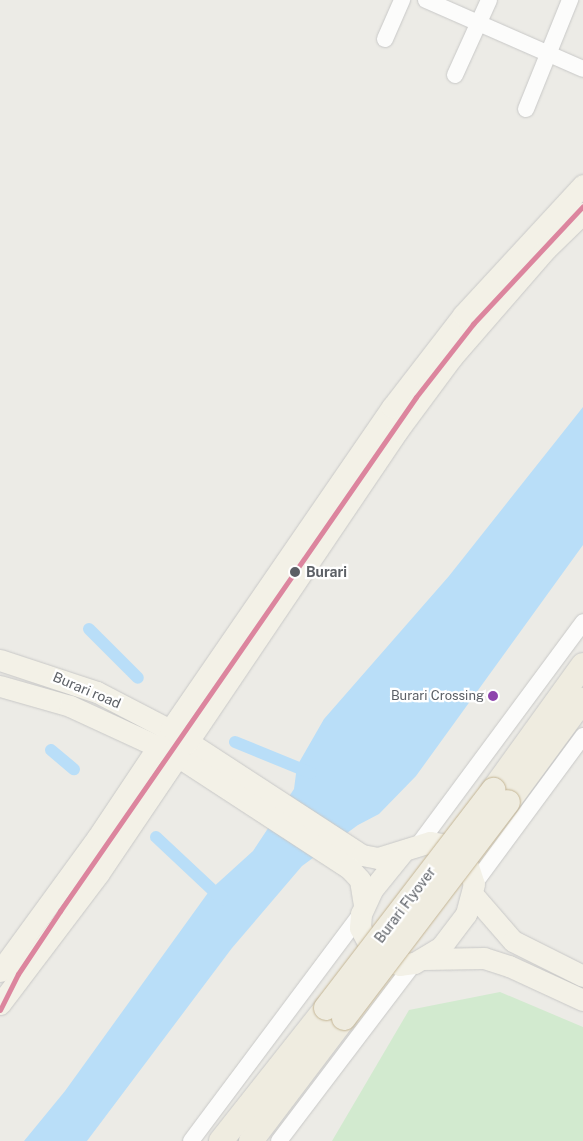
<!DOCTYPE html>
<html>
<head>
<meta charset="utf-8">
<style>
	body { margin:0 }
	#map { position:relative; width:583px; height:1141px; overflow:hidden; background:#ecebe6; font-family:"Public Sans",sans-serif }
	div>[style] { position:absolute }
	.green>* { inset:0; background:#d2eacf }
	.water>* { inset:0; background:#b9def8 }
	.canal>* { height:12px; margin:-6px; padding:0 6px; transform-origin:6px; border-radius:6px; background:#b9def8 }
	.roads { filter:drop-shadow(0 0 1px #c8c8c7) drop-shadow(0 0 1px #c8c8c7) }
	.minor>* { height:16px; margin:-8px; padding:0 8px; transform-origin:8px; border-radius:8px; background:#fcfcfb }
	.major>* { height:21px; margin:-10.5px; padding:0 10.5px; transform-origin:10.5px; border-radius:10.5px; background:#f3f1e7 }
	.highway>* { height:24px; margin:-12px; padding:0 12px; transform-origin:12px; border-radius:12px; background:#efece0 }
	.bridges { filter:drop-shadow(0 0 1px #c4b593) drop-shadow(0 0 1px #c4b593) }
	.highway-bridge>* { height:24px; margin:-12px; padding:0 12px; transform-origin:12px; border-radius:12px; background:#efece0 }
	.metro-1>* { height:5px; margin:-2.5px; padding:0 2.5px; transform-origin:2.5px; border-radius:2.5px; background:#dc859e }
	.dots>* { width:14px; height:14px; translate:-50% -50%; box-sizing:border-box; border:2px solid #fff; border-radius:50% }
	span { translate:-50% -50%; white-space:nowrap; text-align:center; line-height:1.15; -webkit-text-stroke:4.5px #fff; paint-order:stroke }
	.bus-label { font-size:13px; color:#5b5f65 }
	.right { translate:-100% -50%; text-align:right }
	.stop-label { font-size:14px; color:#5b5f65; font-weight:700 }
	.left { translate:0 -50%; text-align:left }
	.street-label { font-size:14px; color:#5b5f65 }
</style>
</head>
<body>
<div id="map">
	<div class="green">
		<i style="clip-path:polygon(500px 992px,583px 1027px,583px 1141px,332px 1141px,409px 1010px)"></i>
	</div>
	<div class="water">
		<i style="clip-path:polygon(583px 407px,583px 545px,416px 776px,379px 814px,358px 825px,302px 866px,232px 948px,87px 1141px,24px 1141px,65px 1091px,210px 890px,253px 851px,294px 789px,297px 766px,324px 719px,449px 576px)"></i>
	</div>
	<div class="canal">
		<i style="left:89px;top:629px;width:69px;rotate:45deg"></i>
		<i style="left:235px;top:742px;width:82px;rotate:22.2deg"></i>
		<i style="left:51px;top:750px;width:30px;rotate:40deg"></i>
		<i style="left:156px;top:837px;width:92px;rotate:43.2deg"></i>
	</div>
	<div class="roads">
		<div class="minor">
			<i style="left:426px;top:0;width:171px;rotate:23.7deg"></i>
			<i style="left:385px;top:39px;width:43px;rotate:-66.4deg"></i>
			<i style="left:455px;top:75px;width:82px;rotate:-65.6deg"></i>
			<i style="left:526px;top:109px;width:118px;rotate:-68deg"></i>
			<i style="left:419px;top:844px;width:276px;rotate:-53.5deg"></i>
			<i style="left:474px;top:884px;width:184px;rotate:-53.6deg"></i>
			<i style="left:191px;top:1141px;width:284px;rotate:-53.2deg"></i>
			<i style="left:279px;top:1141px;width:223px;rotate:-52.8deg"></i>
		</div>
		<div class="major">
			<i style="left:0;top:660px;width:102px;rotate:18.3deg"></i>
			<i style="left:97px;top:692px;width:82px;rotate:27.5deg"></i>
			<i style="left:170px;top:730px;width:229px;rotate:33.1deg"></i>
			<i style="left:362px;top:855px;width:16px;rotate:11deg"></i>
			<i style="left:378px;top:858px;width:54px;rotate:-17.1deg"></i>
			<i style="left:430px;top:842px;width:11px;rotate:10deg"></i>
			<i style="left:441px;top:844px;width:21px;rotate:28deg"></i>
			<i style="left:460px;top:854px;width:11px;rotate:52deg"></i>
			<i style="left:467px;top:863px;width:22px;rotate:72deg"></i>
			<i style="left:474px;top:884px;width:31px;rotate:105deg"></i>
			<i style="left:466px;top:914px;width:41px;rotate:127.1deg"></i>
			<i style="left:441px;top:947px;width:31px;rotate:149deg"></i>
			<i style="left:414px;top:963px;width:14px;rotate:172deg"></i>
			<i style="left:400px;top:965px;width:28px;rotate:-157deg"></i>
			<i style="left:374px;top:954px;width:30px;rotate:-118deg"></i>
			<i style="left:360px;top:928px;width:14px;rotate:-86deg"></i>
			<i style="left:361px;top:914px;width:26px;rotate:-65deg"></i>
			<i style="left:372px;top:890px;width:48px;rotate:-51deg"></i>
			<i style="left:0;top:686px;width:73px;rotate:15.9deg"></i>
			<i style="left:70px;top:706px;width:115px;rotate:24.8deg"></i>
			<i style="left:174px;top:754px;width:209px;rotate:33.1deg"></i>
			<i style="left:349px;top:868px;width:16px;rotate:47deg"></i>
			<i style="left:360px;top:880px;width:24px;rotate:81deg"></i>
			<i style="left:170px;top:730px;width:392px;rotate:-55.5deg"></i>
			<i style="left:392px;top:407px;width:116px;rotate:-52.3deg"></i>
			<i style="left:463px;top:315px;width:177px;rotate:-47.3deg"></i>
			<i style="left:187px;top:743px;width:377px;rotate:-56deg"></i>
			<i style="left:398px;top:430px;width:91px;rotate:-53.5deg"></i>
			<i style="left:452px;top:357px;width:143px;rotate:-49deg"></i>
			<i style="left:546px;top:249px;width:52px;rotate:-44.2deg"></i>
			<i style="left:473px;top:895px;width:61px;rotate:49deg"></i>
			<i style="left:513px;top:941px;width:78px;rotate:26.6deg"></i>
			<i style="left:424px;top:959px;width:60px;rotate:-1deg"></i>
			<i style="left:484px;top:958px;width:26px;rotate:18deg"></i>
			<i style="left:509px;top:966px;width:81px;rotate:24.7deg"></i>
			<i style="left:0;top:971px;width:165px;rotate:-53.9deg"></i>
			<i style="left:97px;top:838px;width:112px;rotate:-56.3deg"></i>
			<i style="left:0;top:1004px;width:164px;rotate:-52.9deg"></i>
			<i style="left:99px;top:873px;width:141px;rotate:-56deg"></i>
		</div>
		<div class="highway">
			<i style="left:493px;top:790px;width:154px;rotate:-54.2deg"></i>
			<i style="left:508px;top:802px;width:127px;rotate:-53.7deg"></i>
			<i style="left:221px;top:1141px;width:169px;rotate:-51.7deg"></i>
			<i style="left:251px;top:1141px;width:154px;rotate:-52.9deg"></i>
		</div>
	</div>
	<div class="bridges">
		<div class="highway-bridge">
			<i style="left:326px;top:1008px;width:275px;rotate:-52.5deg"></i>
			<i style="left:344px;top:1018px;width:271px;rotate:-52.8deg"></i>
		</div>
	</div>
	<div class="metro-1">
		<i style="left:0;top:1010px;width:40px;rotate:-63.4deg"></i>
		<i style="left:18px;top:974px;width:76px;rotate:-56.3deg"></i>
		<i style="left:60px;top:911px;width:625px;rotate:-55.29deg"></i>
		<i style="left:416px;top:397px;width:93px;rotate:-52deg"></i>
		<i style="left:473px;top:324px;width:161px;rotate:-47deg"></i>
	</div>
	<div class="dots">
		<i style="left:295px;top:572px;background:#5b5f65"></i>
		<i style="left:493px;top:696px;background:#8e44ad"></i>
	</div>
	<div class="bus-label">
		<span class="right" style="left:484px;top:696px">Burari Crossing</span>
	</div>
	<div class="stop-label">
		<span class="left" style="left:306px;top:572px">Burari</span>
	</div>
	<div class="street-label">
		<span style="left:87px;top:690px;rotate:23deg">Burari road</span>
		<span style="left:405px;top:905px;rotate:-53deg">Burari Flyover</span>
	</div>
</div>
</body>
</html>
